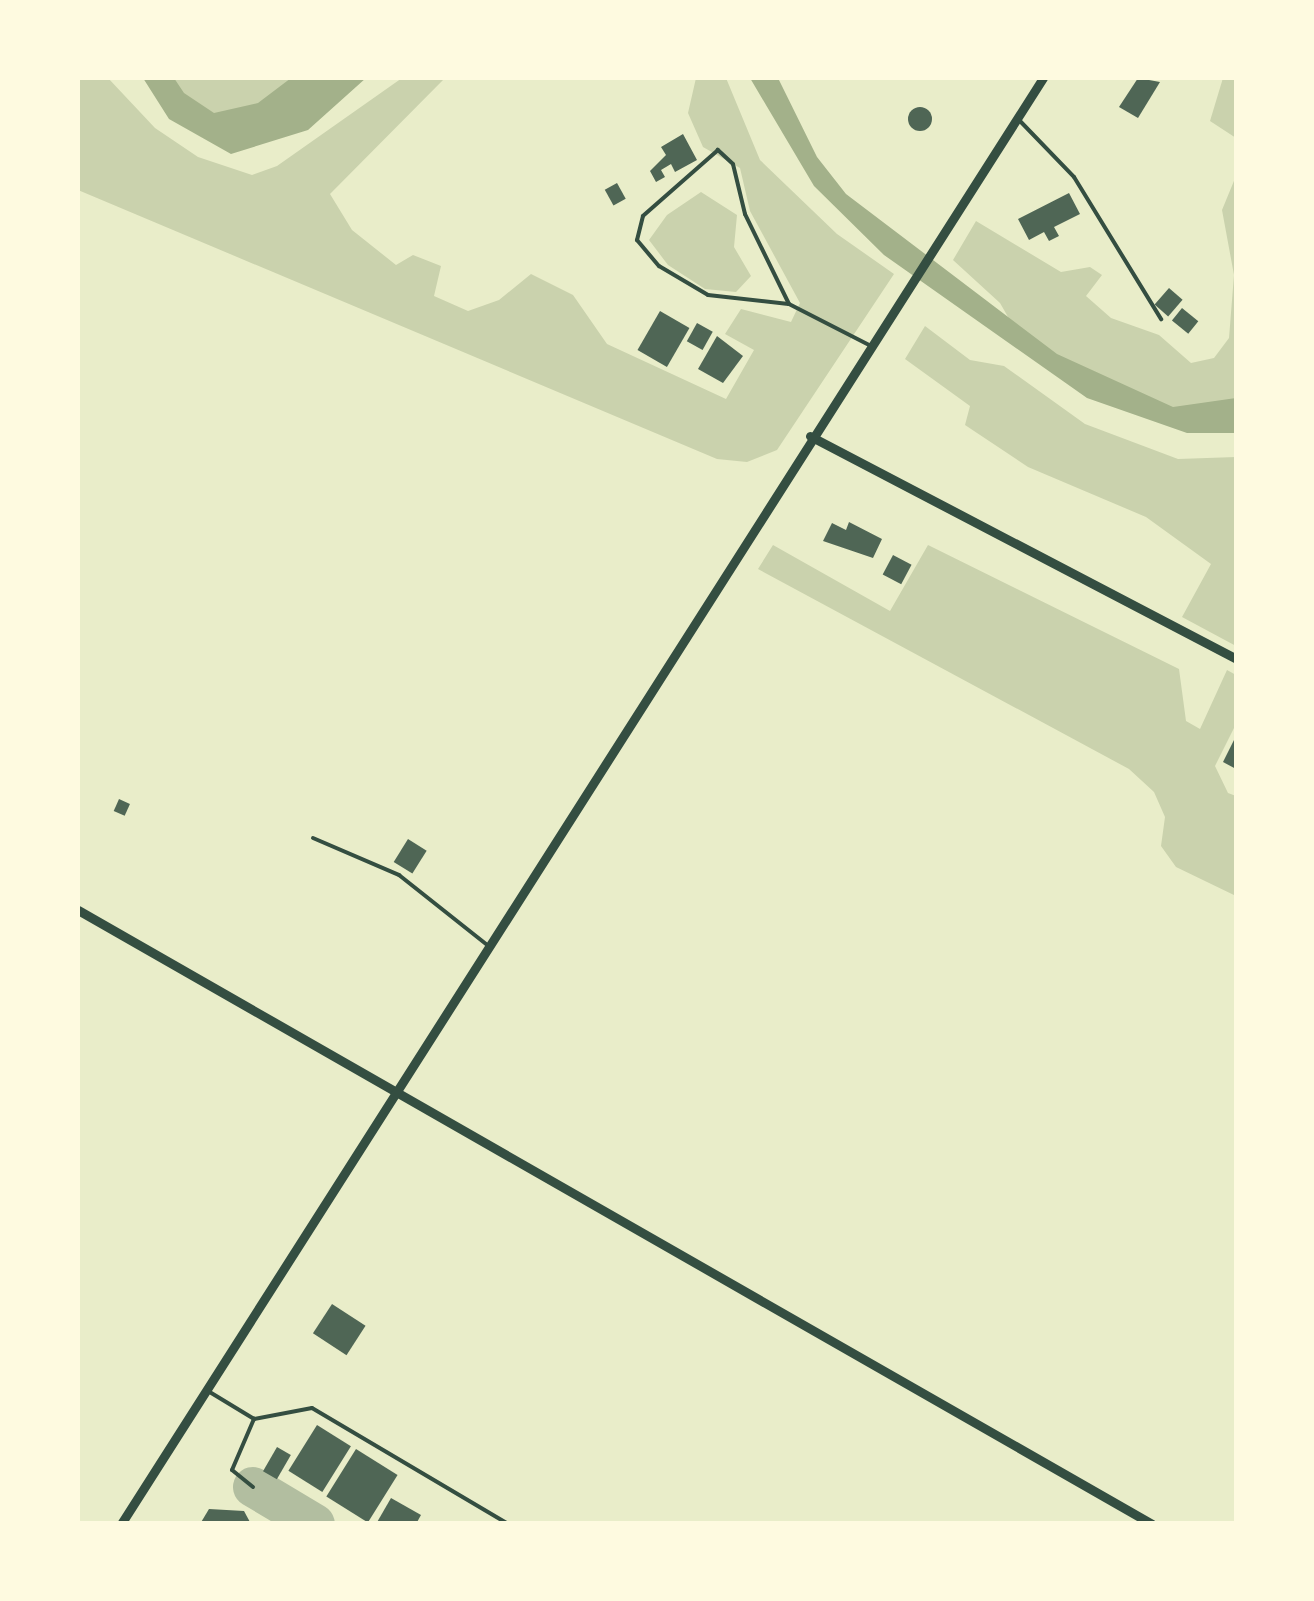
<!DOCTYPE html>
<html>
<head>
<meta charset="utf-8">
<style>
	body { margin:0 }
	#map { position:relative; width:1314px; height:1601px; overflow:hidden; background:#e9edc9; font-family:Overpass,sans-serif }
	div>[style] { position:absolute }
	.green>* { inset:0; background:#cad2ad }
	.water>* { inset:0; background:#a3b18a }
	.taxiway>* { height:40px; margin:-20px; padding:0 20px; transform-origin:20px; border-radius:20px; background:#b2bea0 }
	.building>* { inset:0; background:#4f6655; transform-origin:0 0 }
	.round { border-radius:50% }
	.service>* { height:4px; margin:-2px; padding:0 2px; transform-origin:2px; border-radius:2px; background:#344e41 }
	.minor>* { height:9px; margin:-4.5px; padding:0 4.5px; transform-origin:4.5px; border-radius:4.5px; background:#344e41 }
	span { translate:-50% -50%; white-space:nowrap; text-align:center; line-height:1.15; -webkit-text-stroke:8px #fefae0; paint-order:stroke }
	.frame { position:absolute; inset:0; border:80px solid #fefae0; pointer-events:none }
</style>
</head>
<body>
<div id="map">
	<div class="green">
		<i style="clip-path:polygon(78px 78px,108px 78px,155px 128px,198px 157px,252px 175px,277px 166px,402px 78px,445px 78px,330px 194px,352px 230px,396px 265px,413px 255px,441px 266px,434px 296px,468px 311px,499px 300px,531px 274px,573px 295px,607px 344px,726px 399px,754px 350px,725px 334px,741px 309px,791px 322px,800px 303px,750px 211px,740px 168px,703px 147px,688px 113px,696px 78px,726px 78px,760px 160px,837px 234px,894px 274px,777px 450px,747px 462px,717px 459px,78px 190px)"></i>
		<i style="clip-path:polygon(147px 78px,338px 78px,220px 125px)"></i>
		<i style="clip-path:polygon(1223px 78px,1236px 78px,1236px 138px,1210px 121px)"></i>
		<i style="clip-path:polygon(1236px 176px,1236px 416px,1146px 411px,1023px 343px,1000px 303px,953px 260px,976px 221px,1061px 272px,1090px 267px,1102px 275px,1086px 296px,1111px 318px,1159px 335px,1191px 363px,1214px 358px,1229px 338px,1234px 275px,1222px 210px)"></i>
		<i style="clip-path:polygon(701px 192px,737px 215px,734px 247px,751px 276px,736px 292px,705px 289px,668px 265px,649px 240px,667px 215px)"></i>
		<i style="clip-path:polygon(925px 326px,970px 360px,1004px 366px,1085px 424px,1178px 459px,1236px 457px,1236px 646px,1182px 617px,1211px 564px,1146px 517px,1028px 467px,965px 425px,970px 406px,905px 359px)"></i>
		<i style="clip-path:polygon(773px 545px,890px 611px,928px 545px,1179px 669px,1186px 721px,1200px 729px,1227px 670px,1236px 675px,1236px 724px,1215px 766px,1228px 793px,1236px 796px,1236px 896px,1176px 867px,1161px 846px,1165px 817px,1154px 792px,1129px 769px,758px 569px)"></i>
	</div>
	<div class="water">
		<i style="clip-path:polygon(143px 78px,174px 78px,184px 93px,214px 113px,258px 103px,291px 78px,366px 78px,308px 130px,231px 154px,169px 119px)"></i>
		<i style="clip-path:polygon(750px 78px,778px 78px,817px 157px,846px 194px,1057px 354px,1173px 407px,1236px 398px,1236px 433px,1187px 433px,1087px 398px,884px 255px,814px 186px)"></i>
	</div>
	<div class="taxiway">
		<i style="left:253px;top:1487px;width:72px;rotate:30.8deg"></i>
	</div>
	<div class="building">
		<i style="clip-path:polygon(1138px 78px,1160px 82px,1138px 118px,1119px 107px)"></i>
		<i class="round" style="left:908px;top:107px;width:24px;height:24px"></i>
		<i style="clip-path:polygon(683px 134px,697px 160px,675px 172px,671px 164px,661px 170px,665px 177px,656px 182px,650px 171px,666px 155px,661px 147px)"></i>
		<i style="left:617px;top:183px;width:18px;height:14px;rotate:61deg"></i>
		<i style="clip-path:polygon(1069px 193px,1080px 214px,1054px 227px,1059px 236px,1049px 241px,1044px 232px,1029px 240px,1018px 219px)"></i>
		<i style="left:1169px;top:288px;width:18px;height:22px;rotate:41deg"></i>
		<i style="left:1182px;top:308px;width:21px;height:16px;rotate:39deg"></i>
		<i style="left:660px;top:311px;width:34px;height:45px;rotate:30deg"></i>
		<i style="left:697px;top:323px;width:18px;height:21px;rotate:29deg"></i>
		<i style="clip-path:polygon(717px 336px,743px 356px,723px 383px,698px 369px)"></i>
		<i style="clip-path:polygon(849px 522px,882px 539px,873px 558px,823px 541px,832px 523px,846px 530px)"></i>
		<i style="left:893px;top:555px;width:21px;height:22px;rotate:28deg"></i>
		<i style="clip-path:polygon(1234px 740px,1236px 741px,1236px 769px,1223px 762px)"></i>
		<i style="left:119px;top:799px;width:12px;height:13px;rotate:24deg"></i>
		<i style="left:408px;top:839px;width:22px;height:27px;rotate:32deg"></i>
		<i style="left:332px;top:1304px;width:40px;height:35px;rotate:33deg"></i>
		<i style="left:317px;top:1425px;width:40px;height:54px;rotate:32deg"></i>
		<i style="left:277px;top:1447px;width:16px;height:28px;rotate:30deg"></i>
		<i style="left:356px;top:1449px;width:49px;height:56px;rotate:32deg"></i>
		<i style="clip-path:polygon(391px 1498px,421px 1515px,416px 1524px,376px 1524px)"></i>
		<i style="clip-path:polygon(209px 1509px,244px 1511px,251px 1524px,200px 1524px)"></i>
	</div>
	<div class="service">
		<i style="left:1020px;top:121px;width:78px;rotate:46deg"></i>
		<i style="left:1074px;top:177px;width:167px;rotate:58.5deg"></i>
		<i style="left:789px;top:304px;width:100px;rotate:-116.1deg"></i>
		<i style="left:745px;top:214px;width:51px;rotate:-103.5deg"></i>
		<i style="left:733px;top:164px;width:21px;rotate:-137deg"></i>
		<i style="left:718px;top:150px;width:100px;rotate:138.7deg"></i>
		<i style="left:643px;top:216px;width:25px;rotate:104deg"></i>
		<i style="left:637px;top:240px;width:34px;rotate:50deg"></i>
		<i style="left:659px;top:266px;width:57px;rotate:30.6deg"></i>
		<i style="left:708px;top:295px;width:81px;rotate:6.3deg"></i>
		<i style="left:789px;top:304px;width:90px;rotate:27.1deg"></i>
		<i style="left:313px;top:838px;width:94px;rotate:23.3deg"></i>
		<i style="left:399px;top:875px;width:111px;rotate:38.4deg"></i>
		<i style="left:208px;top:1391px;width:54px;rotate:31.3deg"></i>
		<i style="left:254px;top:1419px;width:59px;rotate:-10.7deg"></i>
		<i style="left:312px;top:1408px;width:228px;rotate:30.6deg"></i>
		<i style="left:253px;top:1487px;width:27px;rotate:-141deg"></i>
		<i style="left:232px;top:1470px;width:56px;rotate:-66.7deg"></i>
	</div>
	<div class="minor">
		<i style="left:810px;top:436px;width:481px;rotate:27.6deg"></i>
		<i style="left:78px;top:910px;width:1237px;rotate:29.76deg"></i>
		<i style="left:121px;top:1524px;width:1715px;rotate:-57.48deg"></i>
	</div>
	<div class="frame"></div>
</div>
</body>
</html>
